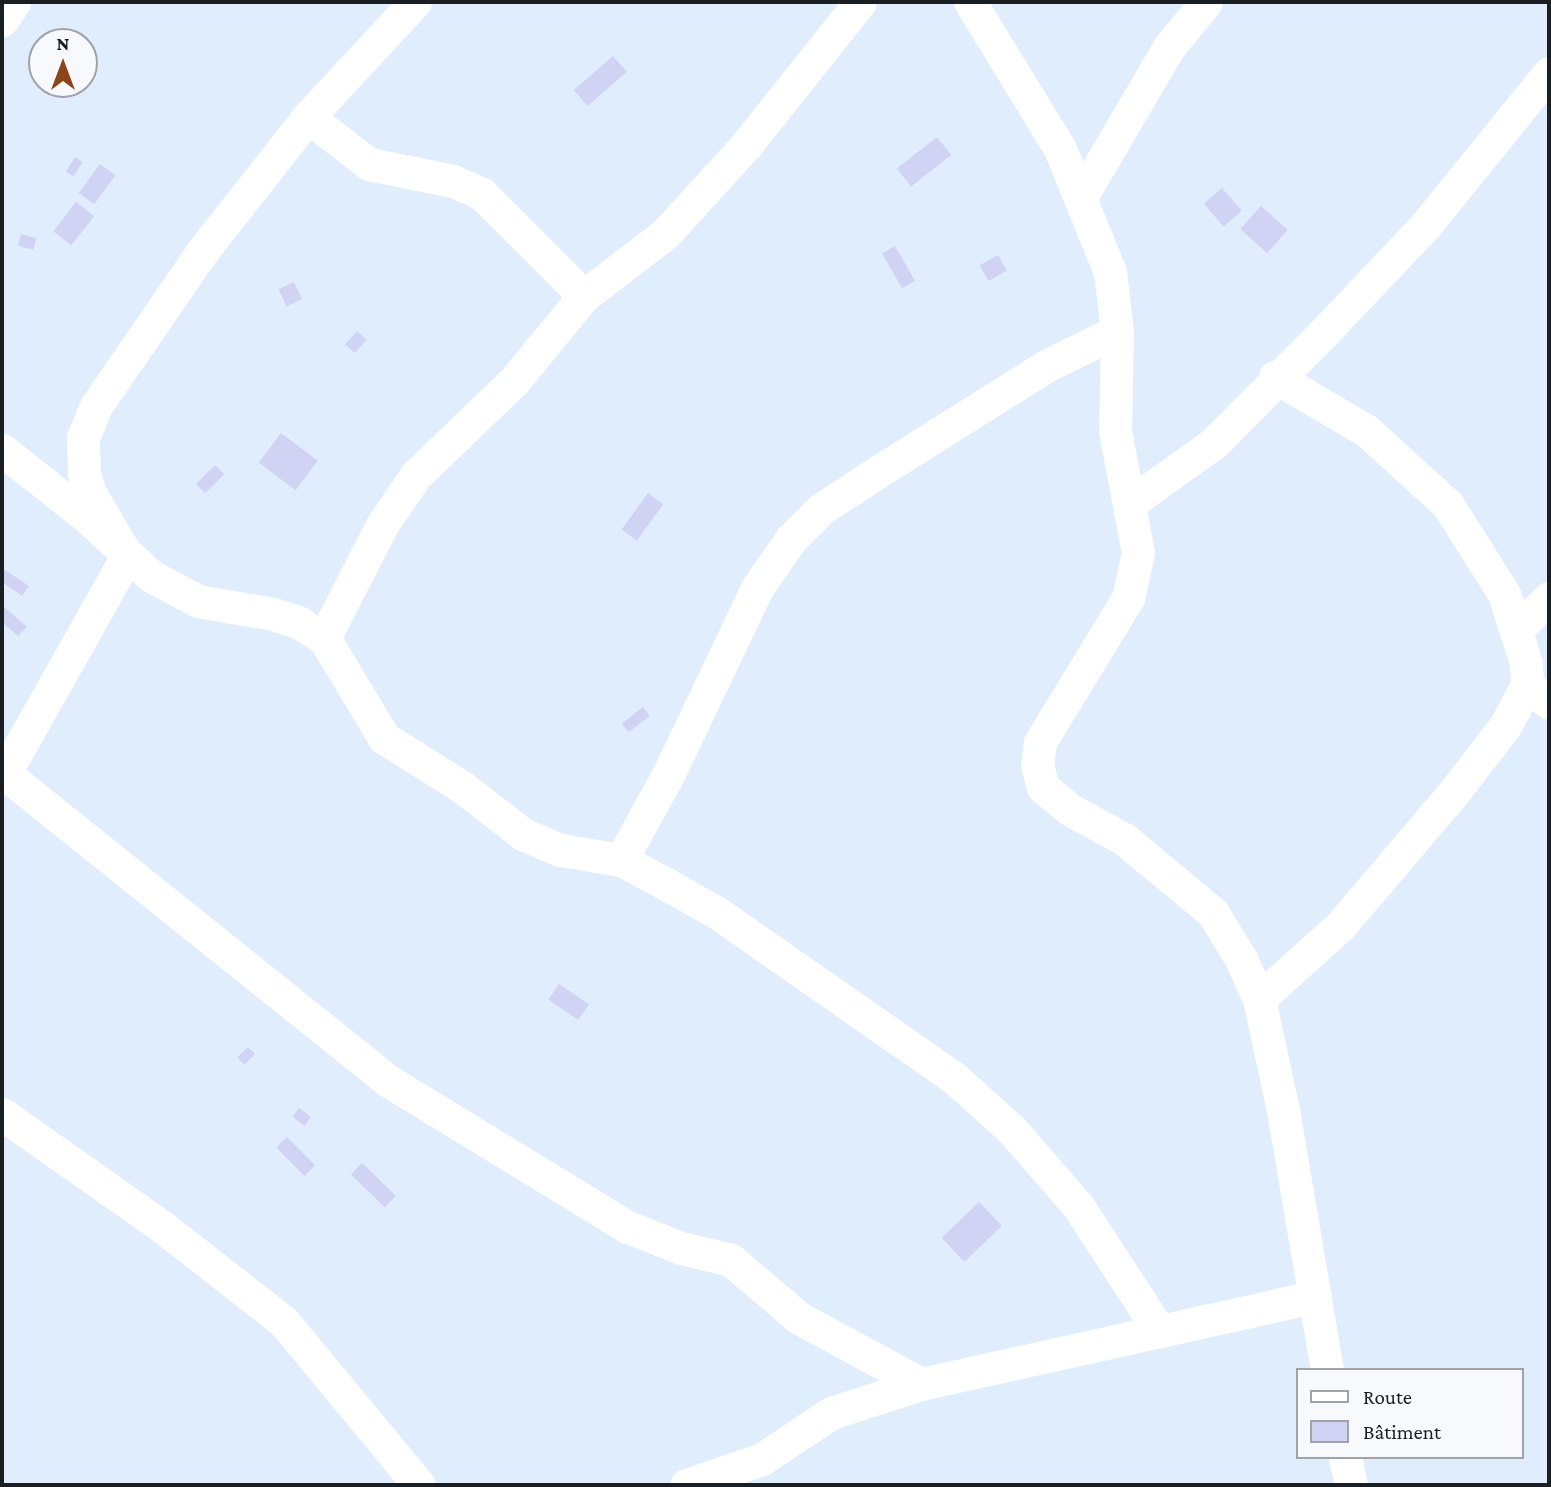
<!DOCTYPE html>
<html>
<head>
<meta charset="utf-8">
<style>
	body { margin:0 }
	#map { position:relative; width:1551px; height:1487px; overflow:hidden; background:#e0edfd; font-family:"Crimson Pro",serif }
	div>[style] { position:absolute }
	.building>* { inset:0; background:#d1d3f5; transform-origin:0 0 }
	.street>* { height:33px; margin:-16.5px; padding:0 16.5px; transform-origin:16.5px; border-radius:16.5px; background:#fff }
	span { translate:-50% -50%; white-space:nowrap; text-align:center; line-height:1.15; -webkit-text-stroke:5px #f7f9fc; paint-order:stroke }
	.frame { position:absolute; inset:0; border:4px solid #1a1f24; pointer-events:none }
	.legend { position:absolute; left:1296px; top:1368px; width:228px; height:91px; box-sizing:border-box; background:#f7f9fc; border:2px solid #9fa2a6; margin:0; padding:9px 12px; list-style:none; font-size:21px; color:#1a1f24 }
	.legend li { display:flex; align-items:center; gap:14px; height:35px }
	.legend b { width:35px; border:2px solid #9fa2a6 }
	.north { position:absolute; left:28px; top:28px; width:70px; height:70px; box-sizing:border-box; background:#f7f9fc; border:2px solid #9fa2a6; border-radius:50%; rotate:0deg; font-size:19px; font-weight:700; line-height:28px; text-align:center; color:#1a1f24 }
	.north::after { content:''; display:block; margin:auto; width:24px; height:32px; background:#8a451c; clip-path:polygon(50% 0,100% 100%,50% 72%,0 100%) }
</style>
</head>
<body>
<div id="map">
	<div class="building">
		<i style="left:613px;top:56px;width:21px;height:52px;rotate:49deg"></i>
		<i style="left:937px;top:137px;width:23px;height:51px;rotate:52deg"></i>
		<i style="left:75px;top:157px;width:9px;height:17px;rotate:32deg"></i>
		<i style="left:100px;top:164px;width:19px;height:36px;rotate:36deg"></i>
		<i style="left:1222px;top:188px;width:30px;height:24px;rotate:49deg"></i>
		<i style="left:76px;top:202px;width:23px;height:37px;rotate:38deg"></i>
		<i style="left:1261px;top:206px;width:36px;height:31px;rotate:42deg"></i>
		<i style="left:21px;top:234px;width:16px;height:12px;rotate:15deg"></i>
		<i style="left:895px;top:246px;width:40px;height:15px;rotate:60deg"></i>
		<i style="left:998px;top:255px;width:18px;height:21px;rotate:61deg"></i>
		<i style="left:294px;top:282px;width:19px;height:17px;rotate:65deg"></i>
		<i style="left:357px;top:331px;width:13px;height:18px;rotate:42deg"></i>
		<i style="left:281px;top:433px;width:46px;height:37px;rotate:37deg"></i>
		<i style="left:215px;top:465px;width:13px;height:27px;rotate:45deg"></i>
		<i style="left:648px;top:493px;width:19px;height:45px;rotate:36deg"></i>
		<i style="clip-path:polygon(2px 568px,29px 586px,22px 596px,2px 582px)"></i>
		<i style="clip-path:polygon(2px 605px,27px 627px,18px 636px,2px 622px)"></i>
		<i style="left:643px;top:707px;width:11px;height:27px;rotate:52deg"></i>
		<i style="left:559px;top:984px;width:36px;height:19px;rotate:34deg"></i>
		<i style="left:248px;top:1047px;width:10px;height:15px;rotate:45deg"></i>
		<i style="left:299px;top:1108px;width:15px;height:11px;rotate:37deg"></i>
		<i style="left:287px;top:1137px;width:40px;height:15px;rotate:45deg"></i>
		<i style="left:362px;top:1163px;width:47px;height:16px;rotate:44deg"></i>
		<i style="left:979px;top:1202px;width:33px;height:52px;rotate:46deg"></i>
	</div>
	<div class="street">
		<i style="left:970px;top:2px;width:172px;rotate:58.5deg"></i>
		<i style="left:1060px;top:149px;width:133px;rotate:67.9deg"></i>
		<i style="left:1110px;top:272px;width:59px;rotate:83.2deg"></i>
		<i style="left:1117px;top:331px;width:100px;rotate:91.1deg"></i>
		<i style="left:1115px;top:431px;width:124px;rotate:79.3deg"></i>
		<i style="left:1138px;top:553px;width:46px;rotate:102.5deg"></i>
		<i style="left:1128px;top:598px;width:169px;rotate:121.4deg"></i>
		<i style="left:1040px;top:742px;width:23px;rotate:97deg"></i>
		<i style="left:1037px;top:765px;width:23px;rotate:75deg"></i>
		<i style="left:1043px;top:787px;width:34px;rotate:40deg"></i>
		<i style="left:1069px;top:809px;width:63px;rotate:28.6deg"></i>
		<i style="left:1124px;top:839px;width:116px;rotate:39.7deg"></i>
		<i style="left:1213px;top:913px;width:54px;rotate:58.7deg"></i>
		<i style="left:1241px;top:959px;width:44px;rotate:65.8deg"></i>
		<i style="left:1259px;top:999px;width:114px;rotate:77.8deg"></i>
		<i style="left:1283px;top:1110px;width:264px;rotate:80.4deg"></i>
		<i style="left:2px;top:20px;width:22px;rotate:-56deg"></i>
		<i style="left:308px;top:117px;width:77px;rotate:37.6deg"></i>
		<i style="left:369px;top:164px;width:86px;rotate:11.4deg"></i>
		<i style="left:453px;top:181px;width:32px;rotate:24deg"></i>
		<i style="left:482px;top:194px;width:144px;rotate:45deg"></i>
		<i style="left:1081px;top:197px;width:174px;rotate:-59.6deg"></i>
		<i style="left:1169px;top:47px;width:58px;rotate:-50.6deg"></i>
		<i style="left:2px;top:450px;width:107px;rotate:38.2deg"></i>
		<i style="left:86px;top:516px;width:88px;rotate:42.7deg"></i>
		<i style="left:151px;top:576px;width:53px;rotate:28deg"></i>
		<i style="left:198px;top:601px;width:76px;rotate:9.8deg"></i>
		<i style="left:273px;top:614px;width:26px;rotate:18deg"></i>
		<i style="left:298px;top:622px;width:31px;rotate:32deg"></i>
		<i style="left:324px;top:638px;width:117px;rotate:59deg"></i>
		<i style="left:384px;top:738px;width:92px;rotate:32.1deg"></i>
		<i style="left:462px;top:787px;width:77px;rotate:37.6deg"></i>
		<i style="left:523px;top:834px;width:40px;rotate:23.4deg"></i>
		<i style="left:560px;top:850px;width:62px;rotate:9.3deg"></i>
		<i style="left:621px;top:860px;width:53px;rotate:28deg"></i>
		<i style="left:668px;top:885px;width:59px;rotate:29.6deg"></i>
		<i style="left:719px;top:914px;width:285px;rotate:34.9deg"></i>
		<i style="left:953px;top:1077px;width:79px;rotate:41.9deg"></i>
		<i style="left:1012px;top:1130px;width:101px;rotate:49deg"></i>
		<i style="left:1078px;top:1206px;width:150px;rotate:56.9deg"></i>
		<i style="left:1130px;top:503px;width:103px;rotate:-35.5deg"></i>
		<i style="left:1214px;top:443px;width:163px;rotate:-45.2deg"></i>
		<i style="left:1329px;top:327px;width:139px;rotate:-46.5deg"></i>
		<i style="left:1425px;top:226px;width:197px;rotate:-51deg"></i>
		<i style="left:1517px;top:629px;width:45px;rotate:-44.1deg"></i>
		<i style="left:324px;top:638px;width:127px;rotate:-62.8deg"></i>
		<i style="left:382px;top:525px;width:60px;rotate:-55.8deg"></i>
		<i style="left:416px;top:475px;width:134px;rotate:-43.8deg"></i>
		<i style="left:513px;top:382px;width:112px;rotate:-50.5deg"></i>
		<i style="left:584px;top:296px;width:103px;rotate:-37.5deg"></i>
		<i style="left:666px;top:233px;width:120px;rotate:-47.7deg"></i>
		<i style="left:747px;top:144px;width:181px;rotate:-51.5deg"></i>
		<i style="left:1527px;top:685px;width:28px;rotate:39deg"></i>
		<i style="left:4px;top:773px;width:494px;rotate:38.7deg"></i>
		<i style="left:390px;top:1082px;width:279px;rotate:31.4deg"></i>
		<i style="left:628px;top:1227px;width:57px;rotate:21.6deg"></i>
		<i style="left:681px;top:1248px;width:51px;rotate:13.5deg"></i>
		<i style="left:731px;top:1260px;width:89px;rotate:40.5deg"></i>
		<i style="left:799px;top:1318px;width:139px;rotate:28.4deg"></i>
		<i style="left:2px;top:778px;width:255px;rotate:-60.6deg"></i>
		<i style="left:127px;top:556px;width:73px;rotate:-120.4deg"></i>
		<i style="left:90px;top:493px;width:21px;rotate:-107deg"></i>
		<i style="left:84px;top:473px;width:35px;rotate:-92deg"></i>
		<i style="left:83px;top:438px;width:35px;rotate:-68deg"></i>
		<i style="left:96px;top:406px;width:186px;rotate:-55.5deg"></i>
		<i style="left:201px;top:253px;width:173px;rotate:-51.8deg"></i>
		<i style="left:308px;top:117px;width:157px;rotate:-47.1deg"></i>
		<i style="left:621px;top:860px;width:97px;rotate:-61.1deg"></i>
		<i style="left:668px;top:775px;width:207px;rotate:-64.5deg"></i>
		<i style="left:757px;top:588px;width:60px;rotate:-55.2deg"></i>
		<i style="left:791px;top:539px;width:42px;rotate:-45deg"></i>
		<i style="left:821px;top:509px;width:75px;rotate:-33.1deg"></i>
		<i style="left:884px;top:468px;width:191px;rotate:-32.2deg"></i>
		<i style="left:1046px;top:366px;width:79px;rotate:-26.2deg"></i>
		<i style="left:1259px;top:999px;width:109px;rotate:-42deg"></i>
		<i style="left:1340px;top:926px;width:176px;rotate:-49.6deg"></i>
		<i style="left:1454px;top:792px;width:83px;rotate:-52.3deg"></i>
		<i style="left:1505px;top:726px;width:47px;rotate:-61.8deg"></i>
		<i style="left:1527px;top:685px;width:22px;rotate:-93deg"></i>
		<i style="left:1526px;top:663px;width:72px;rotate:-107.7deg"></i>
		<i style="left:1504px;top:594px;width:105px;rotate:-122.2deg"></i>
		<i style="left:1448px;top:505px;width:110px;rotate:-137.6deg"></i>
		<i style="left:1367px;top:431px;width:107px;rotate:-149.6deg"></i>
		<i style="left:2px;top:1114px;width:193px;rotate:35.1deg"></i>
		<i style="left:160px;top:1225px;width:157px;rotate:38deg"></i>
		<i style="left:284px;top:1322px;width:212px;rotate:50.4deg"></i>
		<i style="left:1345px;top:1457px;width:29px;rotate:78deg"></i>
		<i style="left:686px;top:1485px;width:80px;rotate:-18.9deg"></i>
		<i style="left:762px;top:1459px;width:83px;rotate:-33.7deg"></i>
		<i style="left:831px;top:1413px;width:95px;rotate:-17.9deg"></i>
		<i style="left:921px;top:1384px;width:401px;rotate:-12.5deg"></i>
	</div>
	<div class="frame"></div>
	<ul class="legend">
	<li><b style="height:9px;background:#fff"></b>Route</li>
	<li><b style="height:19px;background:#d1d3f5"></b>Bâtiment</li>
	</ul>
	<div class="north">N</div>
</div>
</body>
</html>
